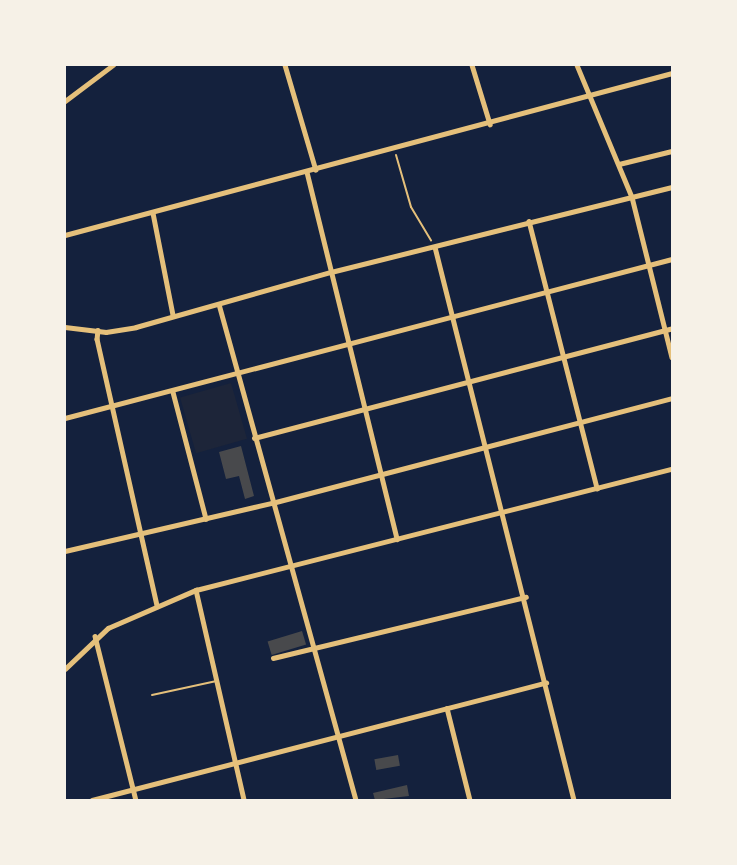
<!DOCTYPE html>
<html>
<head>
<meta charset="utf-8">
<style>
	body { margin:0 }
	#map { position:relative; width:737px; height:865px; overflow:hidden; background:#14213d; font-family:Jost,sans-serif }
	div>[style] { position:absolute }
	.green>* { inset:0; background:#1d2539; transform-origin:0 0 }
	.building>* { inset:0; background:#48494c; transform-origin:0 0 }
	.path>* { height:2px; margin:-1px; padding:0 1px; transform-origin:1px; border-radius:1px; background:#e5c07b }
	.service>* { height:2px; margin:-1px; padding:0 1px; transform-origin:1px; border-radius:1px; background:#e5c07b }
	.minor>* { height:4.5px; margin:-2.25px; padding:0 2.25px; transform-origin:2.25px; border-radius:2.25px; background:#e5c07b }
	span { translate:-50% -50%; white-space:nowrap; text-align:center; line-height:1.15; -webkit-text-stroke:5px #f6f1e7; paint-order:stroke }
	.frame { position:absolute; inset:0; border:66px solid #f6f1e7; pointer-events:none }
</style>
</head>
<body>
<div id="map">
	<div class="green">
		<i style="left:231px;top:383px;width:58px;height:53px;rotate:74deg"></i>
	</div>
	<div class="building">
		<i style="clip-path:polygon(241px 446px,254px 496px,245px 499px,239px 476px,226px 479px,219px 452px)"></i>
		<i style="left:302px;top:631px;width:14px;height:36px;rotate:73deg"></i>
		<i style="left:398px;top:755px;width:11px;height:24px;rotate:80deg"></i>
		<i style="clip-path:polygon(407px 785px,409px 796px,375px 800px,373px 793px)"></i>
	</div>
	<div class="path">
		<i style="left:396px;top:155px;width:54px;rotate:73.9deg"></i>
		<i style="left:411px;top:207px;width:39px;rotate:59deg"></i>
	</div>
	<div class="service">
		<i style="left:152px;top:695px;width:66px;rotate:-12.3deg"></i>
	</div>
	<div class="minor">
		<i style="left:285px;top:65px;width:109px;rotate:73.6deg"></i>
		<i style="left:472px;top:65px;width:62px;rotate:73deg"></i>
		<i style="left:577px;top:65px;width:143px;rotate:67.4deg"></i>
		<i style="left:632px;top:197px;width:165px;rotate:76deg"></i>
		<i style="left:65px;top:101px;width:60px;rotate:-36.9deg"></i>
		<i style="left:619px;top:164px;width:55px;rotate:-13.8deg"></i>
		<i style="left:307px;top:172px;width:378px;rotate:76.2deg"></i>
		<i style="left:153px;top:213px;width:104px;rotate:78.9deg"></i>
		<i style="left:529px;top:221px;width:276px;rotate:75.7deg"></i>
		<i style="left:65px;top:235px;width:628px;rotate:-14.94deg"></i>
		<i style="left:435px;top:247px;width:570px;rotate:75.89deg"></i>
		<i style="left:219px;top:304px;width:515px;rotate:74.56deg"></i>
		<i style="left:65px;top:327px;width:41px;rotate:7deg"></i>
		<i style="left:106px;top:332px;width:30px;rotate:-9deg"></i>
		<i style="left:136px;top:327px;width:203px;rotate:-15.8deg"></i>
		<i style="left:331px;top:272px;width:351px;rotate:-14deg"></i>
		<i style="left:98px;top:330px;width:9px;rotate:96deg"></i>
		<i style="left:97px;top:339px;width:274px;rotate:77.3deg"></i>
		<i style="left:173px;top:392px;width:131px;rotate:75.4deg"></i>
		<i style="left:65px;top:418px;width:627px;rotate:-14.68deg"></i>
		<i style="left:254px;top:438px;width:432px;rotate:-14.7deg"></i>
		<i style="left:65px;top:551px;width:212px;rotate:-13.1deg"></i>
		<i style="left:272px;top:503px;width:414px;rotate:-14.7deg"></i>
		<i style="left:196px;top:590px;width:215px;rotate:77.1deg"></i>
		<i style="left:95px;top:636px;width:169px;rotate:76deg"></i>
		<i style="left:273px;top:658px;width:260px;rotate:-13.6deg"></i>
		<i style="left:65px;top:669px;width:59px;rotate:-43.6deg"></i>
		<i style="left:108px;top:628px;width:96px;rotate:-23.4deg"></i>
		<i style="left:196px;top:590px;width:491px;rotate:-14.3deg"></i>
		<i style="left:447px;top:708px;width:95px;rotate:76deg"></i>
		<i style="left:92px;top:800px;width:469px;rotate:-14.5deg"></i>
	</div>
	<div class="frame"></div>
</div>
</body>
</html>
